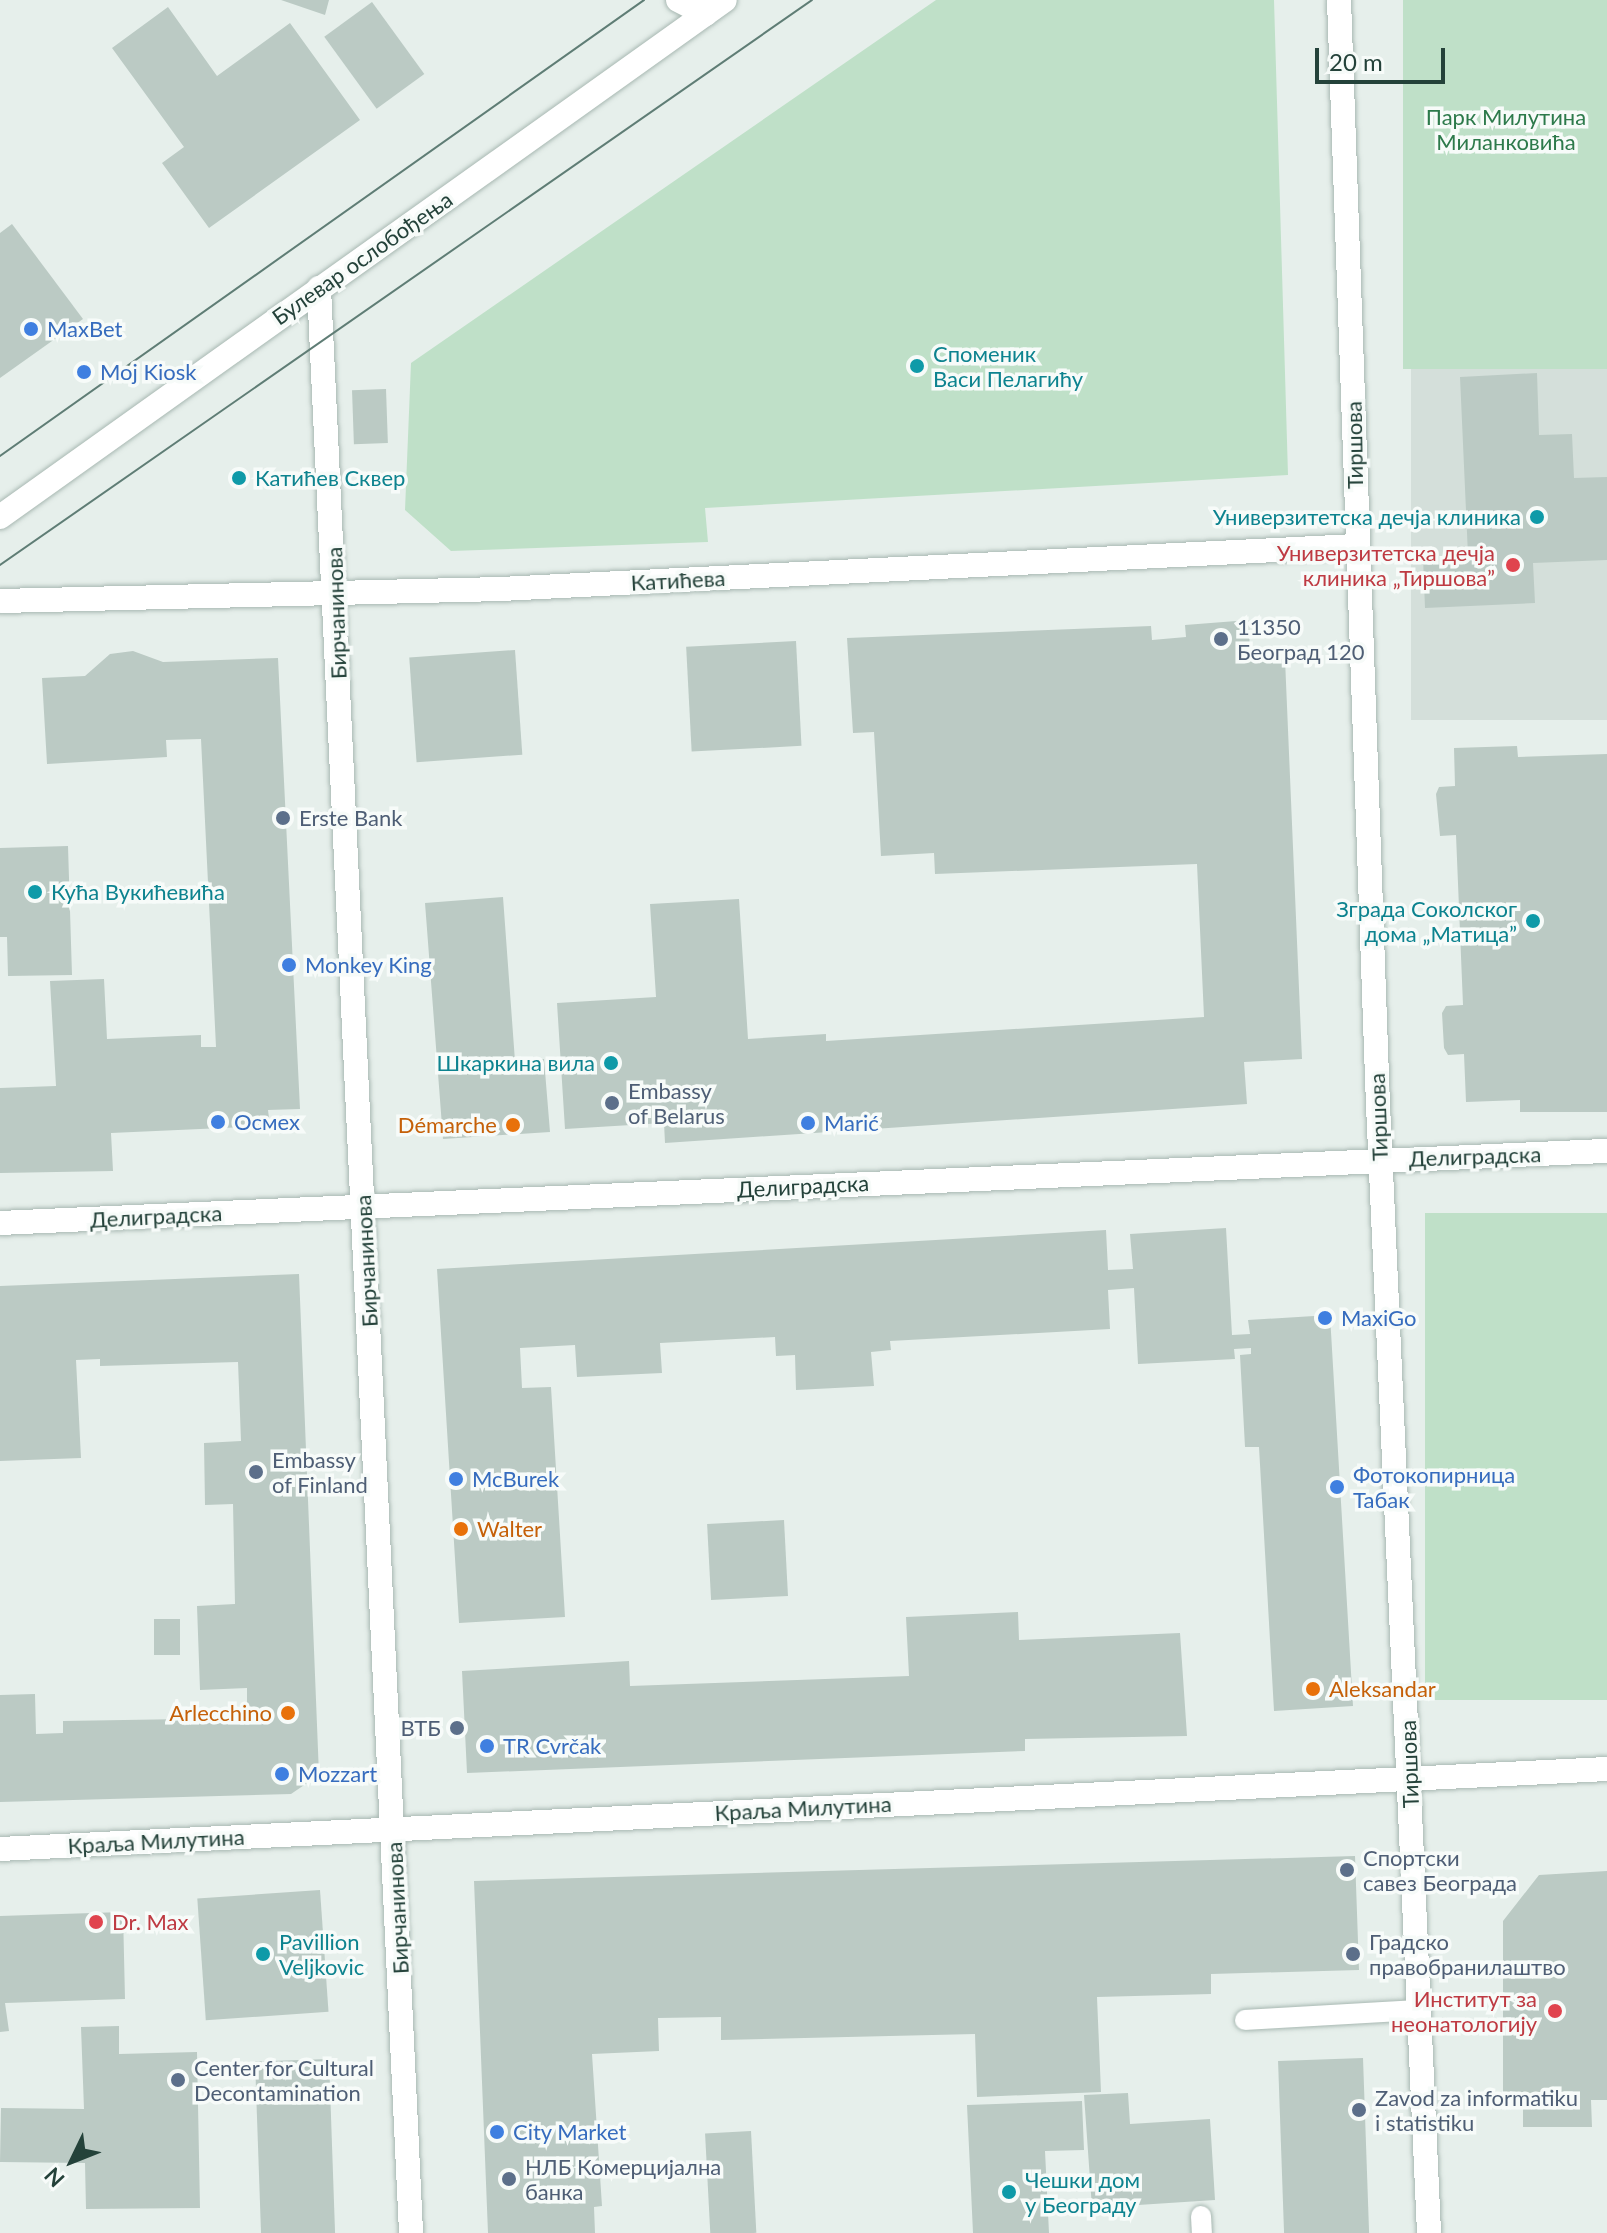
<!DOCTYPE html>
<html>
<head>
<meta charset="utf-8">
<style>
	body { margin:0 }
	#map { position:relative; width:1607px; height:2233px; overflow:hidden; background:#e6efeb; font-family:Lato,sans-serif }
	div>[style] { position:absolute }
	.built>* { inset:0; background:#d4dfda; transform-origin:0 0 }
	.green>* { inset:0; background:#bfe0c8; transform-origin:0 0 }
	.building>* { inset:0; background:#bbcac4; transform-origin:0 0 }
	.roads { filter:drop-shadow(0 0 2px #a8b8b2) drop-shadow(0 0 2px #a8b8b2) }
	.service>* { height:20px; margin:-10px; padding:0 10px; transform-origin:10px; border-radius:10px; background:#fff }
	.minor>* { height:24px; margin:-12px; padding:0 12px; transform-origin:12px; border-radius:12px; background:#fff }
	.tertiary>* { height:24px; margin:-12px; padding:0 12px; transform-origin:12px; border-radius:12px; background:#fff }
	.secondary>* { height:24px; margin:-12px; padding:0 12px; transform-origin:12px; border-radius:12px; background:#fff }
	.tram>* { height:2px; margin:-1px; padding:0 1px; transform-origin:1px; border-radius:1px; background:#5f7d75 }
	.dots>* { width:22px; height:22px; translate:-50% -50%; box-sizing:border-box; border:4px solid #f7fbf9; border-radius:50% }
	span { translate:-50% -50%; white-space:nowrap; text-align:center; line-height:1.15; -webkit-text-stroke:7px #f7fbf9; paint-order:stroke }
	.park-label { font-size:22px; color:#2d7a4b }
	.street-label { font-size:22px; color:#24423a }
	.shop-label { font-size:22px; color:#366cbe }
	.left { translate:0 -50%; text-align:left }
	.culture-label { font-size:22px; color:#0d838f }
	.right { translate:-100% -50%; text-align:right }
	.health-label { font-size:22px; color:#be3a42 }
	.service-label { font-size:22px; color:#4e5e75 }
	.food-label { font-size:22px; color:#c56008 }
	.north { position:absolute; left:32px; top:2121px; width:80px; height:80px; -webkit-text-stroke:6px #f7fbf9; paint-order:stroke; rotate:227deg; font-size:22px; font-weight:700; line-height:32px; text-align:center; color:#24423a }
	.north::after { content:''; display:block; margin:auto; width:28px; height:36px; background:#24423a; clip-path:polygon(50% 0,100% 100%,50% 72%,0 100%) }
	.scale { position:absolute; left:1315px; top:48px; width:130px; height:36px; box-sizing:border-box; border:4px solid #24423a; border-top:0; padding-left:10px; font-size:24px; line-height:28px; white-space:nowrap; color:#24423a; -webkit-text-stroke:6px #f7fbf9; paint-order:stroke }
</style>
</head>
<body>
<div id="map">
	<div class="built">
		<i style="left:1607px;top:360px;width:360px;height:196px;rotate:90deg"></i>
	</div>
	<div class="green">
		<i style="clip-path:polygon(936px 0,1274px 0,1288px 475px,705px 508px,708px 542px,451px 551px,405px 510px,411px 363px)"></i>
		<i style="left:1403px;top:0;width:204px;height:369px"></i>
		<i style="left:1607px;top:1213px;width:487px;height:182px;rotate:90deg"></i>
	</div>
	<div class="building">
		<i style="clip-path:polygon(281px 0,329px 0,325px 15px)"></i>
		<i style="left:372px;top:2px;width:89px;height:59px;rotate:54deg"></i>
		<i style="clip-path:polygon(168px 7px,217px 76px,290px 23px,360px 120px,209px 228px,162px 163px,184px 147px,112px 48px)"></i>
		<i style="clip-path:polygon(12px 224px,83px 319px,0 378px,0 233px)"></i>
		<i style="clip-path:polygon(1537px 373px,1539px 435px,1572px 434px,1574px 478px,1607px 477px,1607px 560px,1533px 563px,1535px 603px,1425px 608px,1423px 557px,1468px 555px,1460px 377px)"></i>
		<i style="left:386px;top:389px;width:54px;height:34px;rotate:88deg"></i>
		<i style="clip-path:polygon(1249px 620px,1250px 661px,1285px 659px,1302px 1059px,1244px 1062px,1247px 1104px,665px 1143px,664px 1123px,565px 1129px,557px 1003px,656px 997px,650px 904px,739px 899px,748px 1039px,826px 1034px,826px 1041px,1204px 1017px,1197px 864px,935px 874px,934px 853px,881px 856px,874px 732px,853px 733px,847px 638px,1151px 626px,1152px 640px,1186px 637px,1185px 625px)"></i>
		<i style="left:796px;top:641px;width:105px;height:110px;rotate:87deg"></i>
		<i style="left:515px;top:650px;width:105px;height:106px;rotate:86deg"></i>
		<i style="clip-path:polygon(133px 651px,163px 662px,278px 658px,300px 1109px,268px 1110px,270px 1126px,111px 1133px,113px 1171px,0 1173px,0 1088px,56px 1086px,50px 981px,104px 979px,107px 1039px,201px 1035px,201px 1047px,216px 1047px,201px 739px,166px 740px,167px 757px,47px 764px,42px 678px,85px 676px,110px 654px)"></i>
		<i style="clip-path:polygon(1517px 746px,1518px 757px,1607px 754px,1607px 1112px,1520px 1112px,1520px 1100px,1466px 1102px,1464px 1054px,1448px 1055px,1444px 1048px,1442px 1013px,1446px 1006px,1463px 1005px,1456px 835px,1440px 836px,1436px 794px,1439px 787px,1455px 786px,1454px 748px)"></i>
		<i style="clip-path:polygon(68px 846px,72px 975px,8px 976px,7px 937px,0 937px,0 848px)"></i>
		<i style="clip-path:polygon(503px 897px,515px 1061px,544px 1059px,550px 1132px,443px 1139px,425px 903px)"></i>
		<i style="clip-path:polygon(1226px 1228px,1232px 1335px,1250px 1334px,1248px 1320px,1330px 1315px,1353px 1706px,1274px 1711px,1259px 1447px,1245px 1447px,1240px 1355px,1251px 1354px,1251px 1348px,1234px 1349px,1235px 1359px,1138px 1364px,1134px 1288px,1108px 1290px,1110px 1329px,890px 1341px,891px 1350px,871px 1352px,874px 1386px,796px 1390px,795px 1355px,776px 1356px,775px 1337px,660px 1343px,662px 1373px,577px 1377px,575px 1345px,520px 1348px,522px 1388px,551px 1387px,565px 1617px,459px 1623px,437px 1269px,1106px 1230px,1108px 1270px,1133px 1269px,1130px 1234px)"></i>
		<i style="clip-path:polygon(299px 1274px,319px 1775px,291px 1794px,0 1802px,0 1695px,35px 1694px,36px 1734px,63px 1733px,63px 1721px,247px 1718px,247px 1688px,200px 1690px,197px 1606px,235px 1604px,233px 1504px,205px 1505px,204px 1443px,241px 1441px,238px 1362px,100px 1366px,100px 1359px,76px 1360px,81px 1458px,0 1461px,0 1286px)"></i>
		<i style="left:784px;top:1520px;width:76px;height:77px;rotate:87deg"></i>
		<i style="clip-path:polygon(1018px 1612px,1019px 1640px,1180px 1633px,1187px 1736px,1025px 1739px,1025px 1751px,467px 1773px,462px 1671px,629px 1661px,630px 1686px,909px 1676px,906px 1617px)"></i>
		<i style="left:154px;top:1619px;width:26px;height:36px"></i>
		<i style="clip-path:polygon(1355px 1856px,1359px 1970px,1211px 1974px,1211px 1994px,1097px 1997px,1101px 2092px,977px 2097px,975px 2034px,721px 2040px,721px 2017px,658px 2018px,659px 2051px,592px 2054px,602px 2206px,594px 2207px,595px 2233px,488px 2233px,474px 1881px)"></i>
		<i style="clip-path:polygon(1607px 1871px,1607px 2100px,1591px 2100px,1592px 2127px,1523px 2127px,1523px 2108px,1503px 2108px,1503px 1921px,1539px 1875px)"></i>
		<i style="left:320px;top:1890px;width:122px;height:123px;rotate:86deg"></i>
		<i style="clip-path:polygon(123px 1912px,125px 1999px,5px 2003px,9px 2031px,0 2032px,0 1916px)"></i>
		<i style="clip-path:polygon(119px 2026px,119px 2054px,197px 2052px,200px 2208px,86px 2209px,85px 2163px,0 2162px,1px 2108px,84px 2109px,81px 2027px)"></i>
		<i style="left:1363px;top:2058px;width:175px;height:85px;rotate:88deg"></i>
		<i style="left:329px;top:2059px;width:174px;height:74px;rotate:88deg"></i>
		<i style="clip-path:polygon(1128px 2093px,1130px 2124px,1210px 2119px,1215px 2200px,1092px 2208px,1084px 2095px)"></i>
		<i style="clip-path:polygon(1082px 2101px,1084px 2150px,1045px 2151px,1049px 2233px,973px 2233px,967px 2105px)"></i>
		<i style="left:751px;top:2131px;width:102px;height:46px;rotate:87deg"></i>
	</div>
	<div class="roads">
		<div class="service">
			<i style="left:1245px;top:2020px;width:176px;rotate:-3.3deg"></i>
			<i style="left:1201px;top:2216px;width:17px;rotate:87deg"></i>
		</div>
		<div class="minor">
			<i style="left:1339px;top:0;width:1106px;rotate:87.98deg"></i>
			<i style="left:1378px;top:1105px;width:1129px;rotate:87.41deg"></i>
			<i style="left:319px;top:288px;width:1947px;rotate:87.29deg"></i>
			<i style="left:0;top:601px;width:501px;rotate:-1.37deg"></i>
			<i style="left:501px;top:589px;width:856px;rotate:-2.88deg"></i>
			<i style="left:0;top:1223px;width:1609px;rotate:-2.57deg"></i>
			<i style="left:0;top:1849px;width:1609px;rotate:-2.85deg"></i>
		</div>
		<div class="tertiary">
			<i style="left:678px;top:0;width:31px;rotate:27deg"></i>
		</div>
		<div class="secondary">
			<i style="left:0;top:517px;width:890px;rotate:-35.49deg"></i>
		</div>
	</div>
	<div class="tram">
		<i style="left:0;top:456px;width:789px;rotate:-35.3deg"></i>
		<i style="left:0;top:565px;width:989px;rotate:-34.83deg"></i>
	</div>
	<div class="dots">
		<i style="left:31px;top:329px;background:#3f7fe0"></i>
		<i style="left:917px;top:366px;background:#0f9aa8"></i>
		<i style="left:84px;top:372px;background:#3f7fe0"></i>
		<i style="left:239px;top:478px;background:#0f9aa8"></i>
		<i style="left:1537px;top:517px;background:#0f9aa8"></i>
		<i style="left:1513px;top:565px;background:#e0444e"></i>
		<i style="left:1221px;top:639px;background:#5c6f8a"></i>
		<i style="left:283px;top:818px;background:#5c6f8a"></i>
		<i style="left:35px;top:892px;background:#0f9aa8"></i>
		<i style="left:1533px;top:921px;background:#0f9aa8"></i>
		<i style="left:289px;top:965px;background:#3f7fe0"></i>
		<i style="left:611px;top:1063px;background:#0f9aa8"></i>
		<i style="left:612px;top:1103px;background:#5c6f8a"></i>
		<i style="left:218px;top:1122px;background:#3f7fe0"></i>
		<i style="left:808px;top:1123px;background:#3f7fe0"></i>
		<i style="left:513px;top:1125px;background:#e8710a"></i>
		<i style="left:1325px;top:1318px;background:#3f7fe0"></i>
		<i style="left:256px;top:1472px;background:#5c6f8a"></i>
		<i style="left:456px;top:1479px;background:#3f7fe0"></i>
		<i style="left:1337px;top:1487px;background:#3f7fe0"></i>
		<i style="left:461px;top:1529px;background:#e8710a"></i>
		<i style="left:1313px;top:1689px;background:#e8710a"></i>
		<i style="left:288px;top:1713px;background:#e8710a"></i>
		<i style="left:457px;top:1728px;background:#5c6f8a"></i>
		<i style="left:487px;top:1746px;background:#3f7fe0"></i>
		<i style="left:282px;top:1774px;background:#3f7fe0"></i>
		<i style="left:1347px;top:1870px;background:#5c6f8a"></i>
		<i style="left:96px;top:1922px;background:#e0444e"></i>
		<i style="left:263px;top:1954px;background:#0f9aa8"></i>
		<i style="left:1353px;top:1954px;background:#5c6f8a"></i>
		<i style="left:1555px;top:2011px;background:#e0444e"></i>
		<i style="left:178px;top:2080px;background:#5c6f8a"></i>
		<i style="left:1359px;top:2110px;background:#5c6f8a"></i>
		<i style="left:497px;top:2132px;background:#3f7fe0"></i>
		<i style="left:509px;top:2179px;background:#5c6f8a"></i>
		<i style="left:1009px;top:2192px;background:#0f9aa8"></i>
	</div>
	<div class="park-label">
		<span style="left:1506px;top:129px">Парк Милутина<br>Миланковића</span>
	</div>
	<div class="street-label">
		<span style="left:362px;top:258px;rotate:-35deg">Булевар ослобођења</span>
		<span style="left:1354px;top:445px;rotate:-91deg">Тиршова</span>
		<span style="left:678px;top:580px;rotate:-3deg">Катићева</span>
		<span style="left:336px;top:613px;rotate:-92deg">Бирчанинова</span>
		<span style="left:1378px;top:1117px;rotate:-92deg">Тиршова</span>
		<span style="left:1475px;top:1156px;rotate:-2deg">Делиградска</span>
		<span style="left:803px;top:1186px;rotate:-3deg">Делиградска</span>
		<span style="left:156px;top:1216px;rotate:-3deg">Делиградска</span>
		<span style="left:366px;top:1261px;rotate:-93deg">Бирчанинова</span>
		<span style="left:1409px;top:1764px;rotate:-92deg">Тиршова</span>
		<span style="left:803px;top:1808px;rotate:-3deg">Краља Милутина</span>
		<span style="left:156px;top:1841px;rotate:-3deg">Краља Милутина</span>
		<span style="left:397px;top:1908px;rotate:-93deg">Бирчанинова</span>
	</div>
	<div class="shop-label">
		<span class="left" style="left:47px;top:329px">MaxBet</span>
		<span class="left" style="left:100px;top:372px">Moj Kiosk</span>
		<span class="left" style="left:305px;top:965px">Monkey King</span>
		<span class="left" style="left:234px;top:1122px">Осмех</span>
		<span class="left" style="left:824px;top:1123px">Marić</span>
		<span class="left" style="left:1341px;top:1318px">MaxiGo</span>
		<span class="left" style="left:1353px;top:1487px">Фотокопирница<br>Табак</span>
		<span class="left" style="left:472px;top:1479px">McBurek</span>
		<span class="left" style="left:503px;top:1746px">TR Cvrčak</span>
		<span class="left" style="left:298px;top:1774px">Mozzart</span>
		<span class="left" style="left:513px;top:2132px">City Market</span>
	</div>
	<div class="culture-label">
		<span class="left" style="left:933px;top:366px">Споменик<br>Васи Пелагићу</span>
		<span class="left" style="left:255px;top:478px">Катићев Сквер</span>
		<span class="right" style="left:1521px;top:517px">Универзитетска дечја клиника</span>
		<span class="left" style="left:51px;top:892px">Кућа Вукићевића</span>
		<span class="right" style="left:1517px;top:921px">Зграда Соколског<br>дома „Матица”</span>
		<span class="right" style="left:595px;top:1063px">Шкаркина вила</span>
		<span class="left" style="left:279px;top:1954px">Pavillion<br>Veljkovic</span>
		<span class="left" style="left:1025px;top:2192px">Чешки дом<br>у Београду</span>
	</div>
	<div class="health-label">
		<span class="right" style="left:1495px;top:565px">Универзитетска дечја<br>клиника „Тиршова”</span>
		<span class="left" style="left:112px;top:1922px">Dr. Max</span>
		<span class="right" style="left:1537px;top:2011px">Институт за<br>неонатологију</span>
	</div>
	<div class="service-label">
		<span class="left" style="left:1237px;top:639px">11350<br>Београд 120</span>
		<span class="left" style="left:299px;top:818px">Erste Bank</span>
		<span class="left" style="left:628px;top:1103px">Embassy<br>of Belarus</span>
		<span class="left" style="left:272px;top:1472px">Embassy<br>of Finland</span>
		<span class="right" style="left:441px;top:1728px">ВТБ</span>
		<span class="left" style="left:1363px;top:1870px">Спортски<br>савез Београда</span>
		<span class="left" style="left:1369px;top:1954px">Градско<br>правобранилаштво</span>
		<span class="left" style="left:194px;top:2080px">Center for Cultural<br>Decontamination</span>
		<span class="left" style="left:1375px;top:2110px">Zavod za informatiku<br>i statistiku</span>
		<span class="left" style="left:525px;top:2179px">НЛБ Комерцијална<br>банка</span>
	</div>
	<div class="food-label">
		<span class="right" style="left:497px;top:1125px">Démarche</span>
		<span class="left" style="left:477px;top:1529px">Walter</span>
		<span class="left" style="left:1329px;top:1689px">Aleksandar</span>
		<span class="right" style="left:272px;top:1713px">Arlecchino</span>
	</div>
	<div class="north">N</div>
	<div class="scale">20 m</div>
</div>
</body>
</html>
